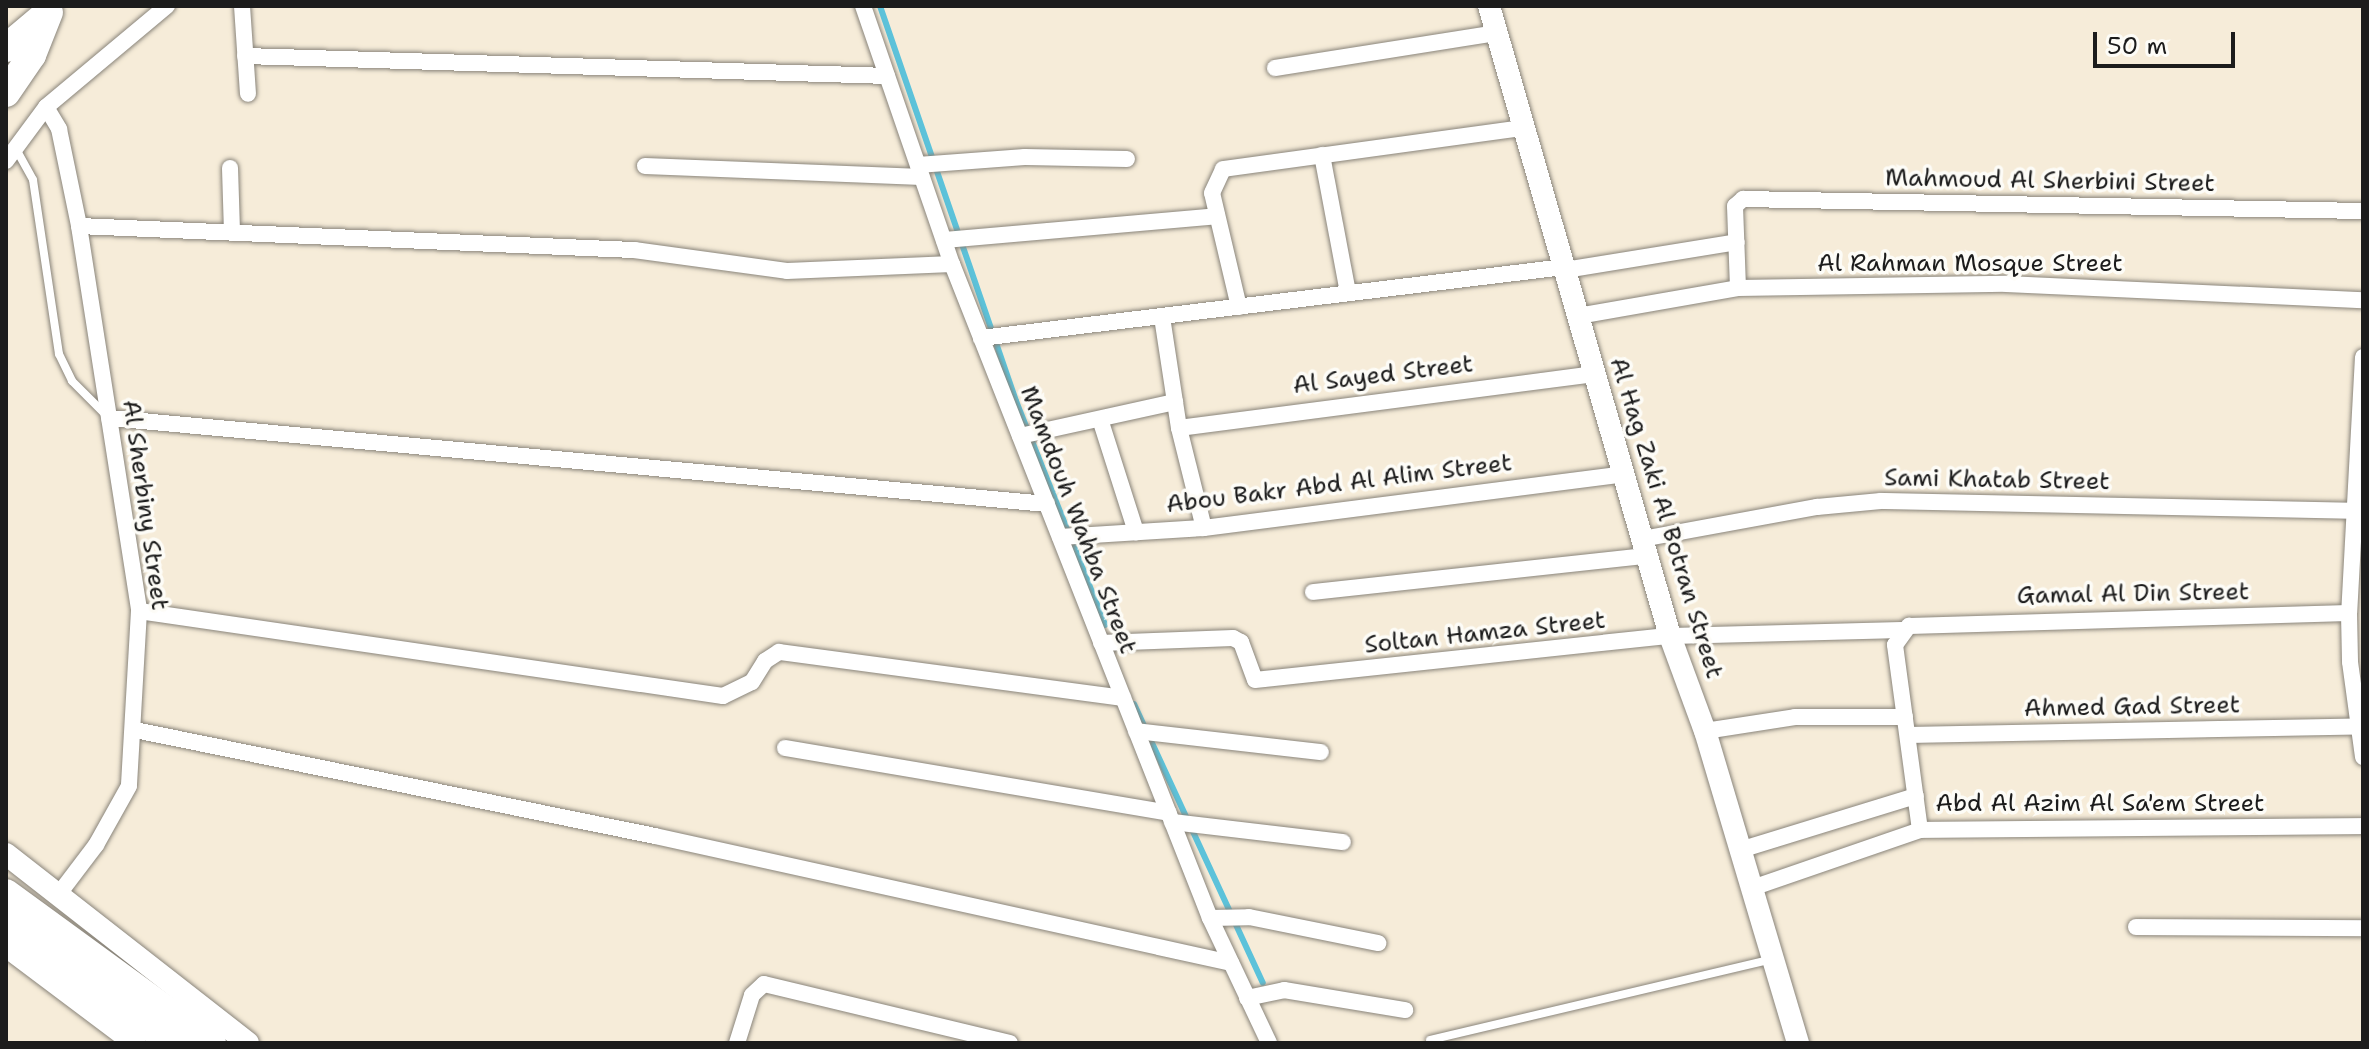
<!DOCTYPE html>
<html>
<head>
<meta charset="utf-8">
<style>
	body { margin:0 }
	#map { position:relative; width:2369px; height:1049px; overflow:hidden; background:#f6ecd9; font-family:"Shantell Sans",sans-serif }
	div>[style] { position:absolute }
	.stream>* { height:6px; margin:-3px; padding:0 3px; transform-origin:3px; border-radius:3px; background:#5cc2da }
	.roads { filter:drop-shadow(0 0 2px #89847a) drop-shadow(0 0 2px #89847a) }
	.lane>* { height:8px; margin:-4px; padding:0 4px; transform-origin:4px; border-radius:4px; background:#fff }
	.street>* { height:16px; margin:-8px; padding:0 8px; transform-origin:8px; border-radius:8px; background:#fff }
	.secondary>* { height:22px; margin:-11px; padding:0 11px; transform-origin:11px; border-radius:11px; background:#fff }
	.highway>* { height:28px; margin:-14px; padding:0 14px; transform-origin:14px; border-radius:14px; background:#fff }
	span { translate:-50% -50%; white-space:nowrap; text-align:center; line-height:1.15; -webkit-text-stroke:7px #fdfcf7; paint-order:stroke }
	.street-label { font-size:24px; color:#1c1c1c }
	.frame { position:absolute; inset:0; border:8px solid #1c1c1c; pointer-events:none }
	.scale { position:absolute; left:2093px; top:32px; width:142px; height:36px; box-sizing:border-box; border:4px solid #1c1c1c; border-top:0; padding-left:10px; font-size:24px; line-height:28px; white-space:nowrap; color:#1c1c1c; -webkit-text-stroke:6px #fdfcf7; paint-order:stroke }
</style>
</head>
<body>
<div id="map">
	<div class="stream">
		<i style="left:880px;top:6px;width:418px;rotate:71deg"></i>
		<i style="left:1016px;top:401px;width:241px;rotate:68.3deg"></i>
		<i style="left:1134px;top:704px;width:307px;rotate:65.2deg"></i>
	</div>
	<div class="roads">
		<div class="lane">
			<i style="left:16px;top:149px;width:35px;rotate:61deg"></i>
			<i style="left:33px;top:180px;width:176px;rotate:81.5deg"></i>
			<i style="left:59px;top:354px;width:30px;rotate:64deg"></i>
			<i style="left:72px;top:381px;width:49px;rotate:45deg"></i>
			<i style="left:1430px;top:1040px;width:351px;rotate:-13.3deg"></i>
		</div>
		<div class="street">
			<i style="left:242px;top:6px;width:88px;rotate:86.1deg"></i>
			<i style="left:863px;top:6px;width:273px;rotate:71deg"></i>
			<i style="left:952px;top:264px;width:703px;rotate:68.47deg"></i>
			<i style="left:1210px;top:918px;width:138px;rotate:64.7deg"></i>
			<i style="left:245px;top:56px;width:642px;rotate:1.78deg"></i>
			<i style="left:1275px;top:68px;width:225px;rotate:-9deg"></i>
			<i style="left:46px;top:107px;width:26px;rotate:59deg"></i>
			<i style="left:59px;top:129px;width:99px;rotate:78.3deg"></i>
			<i style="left:79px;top:226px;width:390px;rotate:81.1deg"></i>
			<i style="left:139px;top:611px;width:175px;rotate:93.3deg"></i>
			<i style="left:129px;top:786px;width:68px;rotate:119.2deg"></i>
			<i style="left:96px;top:845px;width:63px;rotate:127.2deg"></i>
			<i style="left:1322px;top:155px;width:140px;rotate:79.3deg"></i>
			<i style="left:6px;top:161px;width:67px;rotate:-53.5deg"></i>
			<i style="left:46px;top:107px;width:158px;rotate:-39.9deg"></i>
			<i style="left:918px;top:165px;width:107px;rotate:-4.3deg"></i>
			<i style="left:1025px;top:157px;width:102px;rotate:1.1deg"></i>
			<i style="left:645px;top:166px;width:277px;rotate:2.3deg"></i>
			<i style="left:230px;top:168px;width:64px;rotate:88.2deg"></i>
			<i style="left:79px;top:226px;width:556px;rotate:2.48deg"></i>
			<i style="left:634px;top:250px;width:154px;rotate:7.8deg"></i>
			<i style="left:787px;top:271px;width:165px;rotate:-2.4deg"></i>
			<i style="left:944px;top:240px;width:274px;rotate:-5deg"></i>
			<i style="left:1565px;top:270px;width:174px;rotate:-9.2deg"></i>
			<i style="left:1738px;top:288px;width:82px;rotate:-92.1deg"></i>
			<i style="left:1735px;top:206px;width:11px;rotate:-41deg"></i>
			<i style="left:1743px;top:199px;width:620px;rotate:1.11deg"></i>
			<i style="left:1239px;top:307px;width:117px;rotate:-103.3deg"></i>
			<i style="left:1212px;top:193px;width:26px;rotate:-65deg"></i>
			<i style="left:1223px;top:169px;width:304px;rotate:-7.8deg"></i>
			<i style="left:1578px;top:316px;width:162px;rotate:-9.9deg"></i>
			<i style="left:1738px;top:288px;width:268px;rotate:-0.9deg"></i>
			<i style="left:2006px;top:284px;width:357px;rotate:2.6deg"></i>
			<i style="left:1162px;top:317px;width:112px;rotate:81.3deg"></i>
			<i style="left:1179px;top:428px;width:103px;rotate:76deg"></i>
			<i style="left:981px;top:338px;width:587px;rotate:-6.94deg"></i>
			<i style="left:2363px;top:357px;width:256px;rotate:93.1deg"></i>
			<i style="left:2349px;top:613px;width:49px;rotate:88.8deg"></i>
			<i style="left:2350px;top:662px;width:96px;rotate:82.2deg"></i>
			<i style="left:109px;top:418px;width:942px;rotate:5.24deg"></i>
			<i style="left:1100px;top:419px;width:119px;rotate:72.3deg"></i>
			<i style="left:1179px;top:428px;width:419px;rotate:-7.4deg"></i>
			<i style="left:1020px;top:436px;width:159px;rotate:-12.4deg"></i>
			<i style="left:1060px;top:537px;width:144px;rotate:-3.6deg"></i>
			<i style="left:1204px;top:528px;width:423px;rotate:-7.3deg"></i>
			<i style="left:1642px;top:539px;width:178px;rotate:-10.4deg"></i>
			<i style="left:1817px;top:507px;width:64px;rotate:-5.4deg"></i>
			<i style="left:1881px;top:501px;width:474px;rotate:1.2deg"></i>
			<i style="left:1313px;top:592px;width:336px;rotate:-6.2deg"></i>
			<i style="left:139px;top:611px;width:590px;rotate:8.28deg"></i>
			<i style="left:723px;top:696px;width:32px;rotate:-26deg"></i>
			<i style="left:752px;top:682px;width:25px;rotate:-58deg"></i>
			<i style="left:765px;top:661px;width:17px;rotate:-33deg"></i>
			<i style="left:779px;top:652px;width:347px;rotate:7.6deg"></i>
			<i style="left:1101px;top:643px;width:132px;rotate:-2.2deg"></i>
			<i style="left:1233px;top:638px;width:9px;rotate:27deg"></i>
			<i style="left:1241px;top:642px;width:40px;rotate:69.8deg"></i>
			<i style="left:1255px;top:680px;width:417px;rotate:-6.1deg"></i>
			<i style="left:1670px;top:636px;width:233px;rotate:-1.5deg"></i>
			<i style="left:135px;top:730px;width:531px;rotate:11.52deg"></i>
			<i style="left:655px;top:836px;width:590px;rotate:12.43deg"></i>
			<i style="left:1136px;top:731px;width:186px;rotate:6.5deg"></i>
			<i style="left:1705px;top:731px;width:91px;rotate:-8.8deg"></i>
			<i style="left:1795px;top:717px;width:110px"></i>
			<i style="left:1908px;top:735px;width:449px;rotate:-1.1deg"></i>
			<i style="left:785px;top:748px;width:389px;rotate:9.6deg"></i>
			<i style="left:1172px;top:822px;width:172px;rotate:6.7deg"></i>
			<i style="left:1920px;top:830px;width:187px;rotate:-97.7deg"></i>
			<i style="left:1895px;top:645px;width:24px;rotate:-54deg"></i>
			<i style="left:1909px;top:626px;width:440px;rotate:-1.7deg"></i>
			<i style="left:1740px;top:850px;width:184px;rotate:-17.1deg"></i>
			<i style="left:1752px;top:888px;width:178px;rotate:-19deg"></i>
			<i style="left:1920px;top:830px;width:443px;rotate:-0.5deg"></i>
			<i style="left:1210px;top:918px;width:39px;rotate:-1deg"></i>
			<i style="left:1249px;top:917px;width:132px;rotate:11.4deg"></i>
			<i style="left:2136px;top:927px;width:227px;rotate:0.3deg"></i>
			<i style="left:1247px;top:998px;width:38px;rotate:-12deg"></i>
			<i style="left:1284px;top:990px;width:123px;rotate:9.4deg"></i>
			<i style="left:737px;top:1043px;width:50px;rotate:-72.6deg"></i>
			<i style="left:752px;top:995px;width:16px;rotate:-43deg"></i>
			<i style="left:764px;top:984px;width:253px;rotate:13.5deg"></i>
		</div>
		<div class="secondary">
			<i style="left:1489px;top:6px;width:655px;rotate:73.97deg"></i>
			<i style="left:1670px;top:636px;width:101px;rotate:69.8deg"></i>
			<i style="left:1705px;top:731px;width:326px;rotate:73.4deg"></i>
			<i style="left:6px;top:854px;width:307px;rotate:38deg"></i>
			<i style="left:6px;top:946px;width:161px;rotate:36.9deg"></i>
		</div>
		<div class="highway">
			<i style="left:6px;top:48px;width:51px;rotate:-40.2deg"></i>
			<i style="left:6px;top:93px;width:46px;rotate:-55.6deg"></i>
			<i style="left:32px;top:55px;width:46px;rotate:-68.4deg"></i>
			<i style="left:6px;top:893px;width:255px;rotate:36.1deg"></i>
			<i style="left:6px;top:920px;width:207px;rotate:36.5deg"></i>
		</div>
	</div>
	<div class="street-label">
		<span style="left:2050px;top:181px;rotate:1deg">Mahmoud Al Sherbini Street</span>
		<span style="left:1970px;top:264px">Al Rahman Mosque Street</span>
		<span style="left:1383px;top:375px;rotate:-7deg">Al Sayed Street</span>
		<span style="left:1997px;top:480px;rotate:1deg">Sami Khatab Street</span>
		<span style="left:1339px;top:484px;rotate:-7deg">Abou Bakr Abd Al Alim Street</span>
		<span style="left:145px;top:505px;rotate:82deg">Al Sherbiny Street</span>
		<span style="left:1666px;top:518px;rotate:73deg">Al Hag Zaki Al Botran Street</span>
		<span style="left:1078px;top:520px;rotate:69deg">Mamdouh Wahba Street</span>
		<span style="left:2133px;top:594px;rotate:-1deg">Gamal Al Din Street</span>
		<span style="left:1485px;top:633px;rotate:-6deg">Soltan Hamza Street</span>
		<span style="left:2132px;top:707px;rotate:-1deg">Ahmed Gad Street</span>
		<span style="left:2100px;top:804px">Abd Al Azim Al Sa'em Street</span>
	</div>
	<div class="frame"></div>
	<div class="scale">50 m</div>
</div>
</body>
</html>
